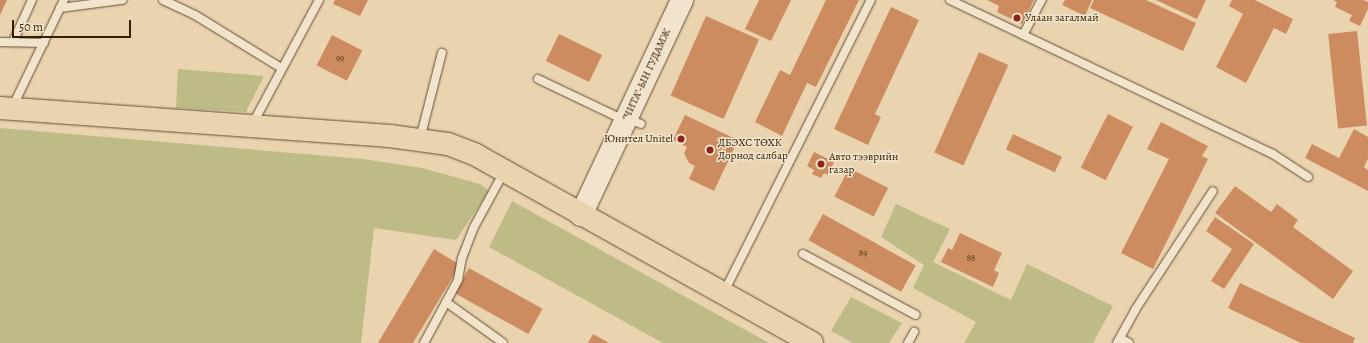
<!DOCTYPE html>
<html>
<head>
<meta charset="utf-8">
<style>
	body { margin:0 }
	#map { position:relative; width:1368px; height:343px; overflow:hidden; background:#ead4b0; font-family:Alegreya,serif }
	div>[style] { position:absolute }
	.green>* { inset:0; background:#bebb86 }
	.building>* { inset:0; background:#cd8b60; transform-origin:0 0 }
	.roads { filter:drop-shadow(0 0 1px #614d30) drop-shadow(0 0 1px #614d30) }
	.service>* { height:8px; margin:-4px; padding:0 4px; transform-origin:4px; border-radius:4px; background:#f1e3cc }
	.secondary>* { height:22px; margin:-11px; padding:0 11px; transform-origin:11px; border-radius:11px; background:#f1e3cc }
	.trunk>* { height:22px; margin:-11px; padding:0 11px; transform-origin:11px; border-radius:11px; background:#ead4b0 }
	.dots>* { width:11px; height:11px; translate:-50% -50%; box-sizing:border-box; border:2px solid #f1e3cc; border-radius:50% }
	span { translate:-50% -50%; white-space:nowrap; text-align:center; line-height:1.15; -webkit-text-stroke:3px #f1e3cc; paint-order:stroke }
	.number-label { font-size:9px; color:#5a3b1c }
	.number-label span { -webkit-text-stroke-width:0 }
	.poi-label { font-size:11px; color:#332005 }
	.left { translate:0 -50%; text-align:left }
	.right { translate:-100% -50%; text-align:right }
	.street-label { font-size:11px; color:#332005 }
	.scale { position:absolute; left:12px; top:20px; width:119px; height:18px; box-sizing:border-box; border:2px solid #332005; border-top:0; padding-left:5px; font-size:12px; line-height:14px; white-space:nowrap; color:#332005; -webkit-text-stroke:3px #f1e3cc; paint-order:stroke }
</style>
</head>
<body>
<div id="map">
	<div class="green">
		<i style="clip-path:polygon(178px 69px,264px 76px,246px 112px,176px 108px)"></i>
		<i style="clip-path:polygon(0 128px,363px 159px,422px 168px,480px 184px,489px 191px,456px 240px,374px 228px,361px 343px,0 343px)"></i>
		<i style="clip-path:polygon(512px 201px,769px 343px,663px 343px,489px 247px)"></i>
		<i style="clip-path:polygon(896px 204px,950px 229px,933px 262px,1011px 300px,1027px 264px,1113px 306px,1093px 343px,964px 343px,976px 322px,913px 288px,924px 265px,881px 237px)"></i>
		<i style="clip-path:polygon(851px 297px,902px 323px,889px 343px,853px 343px,831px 331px)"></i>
	</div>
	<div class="building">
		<i style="clip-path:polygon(0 0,7px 0,0 15px)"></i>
		<i style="clip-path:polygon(335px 0,368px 0,360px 16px,333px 4px)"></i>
		<i style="clip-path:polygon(759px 0,791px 0,771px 41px,745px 29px)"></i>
		<i style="clip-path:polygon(826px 0,859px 0,816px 87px,807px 83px,782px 136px,755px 122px,780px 70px,790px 75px)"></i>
		<i style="clip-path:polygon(987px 0,1034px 0,1022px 24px,997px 12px,999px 6px)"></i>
		<i style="clip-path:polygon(1065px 0,1092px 0,1085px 16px,1062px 5px)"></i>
		<i style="clip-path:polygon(1094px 0,1146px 0,1196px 23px,1183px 51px,1090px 8px)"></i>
		<i style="clip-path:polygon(1156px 0,1206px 0,1197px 19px)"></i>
		<i style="clip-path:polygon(1232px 0,1255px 0,1293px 19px,1286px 34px,1274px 28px,1246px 83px,1216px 67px,1243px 14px,1229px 6px)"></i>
		<i style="clip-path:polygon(1333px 0,1363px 0,1368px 2px,1368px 9px,1360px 26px,1349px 21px,1352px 15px,1335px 7px,1337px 2px)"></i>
		<i style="clip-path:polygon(891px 7px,919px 20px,875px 114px,881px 117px,868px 145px,834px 129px)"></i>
		<i style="left:706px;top:16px;width:58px;height:87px;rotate:24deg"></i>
		<i style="left:1357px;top:31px;width:95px;height:29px;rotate:84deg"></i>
		<i style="left:559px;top:34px;width:48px;height:30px;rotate:26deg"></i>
		<i style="left:332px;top:35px;width:34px;height:34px;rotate:27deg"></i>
		<i style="left:979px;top:52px;width:32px;height:110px;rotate:24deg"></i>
		<i style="left:1108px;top:114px;width:28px;height:60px;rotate:27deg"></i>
		<i style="clip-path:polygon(685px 115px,738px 140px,714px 191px,689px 179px,695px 166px,689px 163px,684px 153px,687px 147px,673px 140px)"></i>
		<i style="clip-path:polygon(1161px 122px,1208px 146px,1202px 156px,1208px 159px,1153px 269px,1121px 253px,1169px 159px,1147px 149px)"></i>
		<i style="clip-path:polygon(1354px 129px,1368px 137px,1368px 159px,1364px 167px,1368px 170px,1368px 191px,1305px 158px,1312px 144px,1339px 158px)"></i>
		<i style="left:1013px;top:134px;width:54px;height:17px;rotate:25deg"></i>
		<i style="clip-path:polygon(814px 152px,834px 162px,828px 175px,824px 173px,821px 178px,812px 174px,814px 170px,807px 166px)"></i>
		<i style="left:849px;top:168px;width:44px;height:32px;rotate:27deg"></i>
		<i style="clip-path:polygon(1235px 186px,1271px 212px,1277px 204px,1298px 220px,1293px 227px,1353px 271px,1333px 299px,1215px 213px)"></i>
		<i style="left:823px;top:214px;width:106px;height:30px;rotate:29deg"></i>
		<i style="clip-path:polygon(1215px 217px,1254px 244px,1224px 289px,1211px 281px,1232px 249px,1206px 231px)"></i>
		<i style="clip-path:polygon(960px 233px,1002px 253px,994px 270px,999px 273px,993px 287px,941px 262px,948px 248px,952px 250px)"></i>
		<i style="clip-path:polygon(434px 249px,460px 265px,413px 343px,378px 343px)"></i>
		<i style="left:469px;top:268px;width:84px;height:29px;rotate:29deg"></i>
		<i style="clip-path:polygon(1240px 283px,1355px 338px,1353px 343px,1301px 343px,1228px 308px)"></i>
		<i style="clip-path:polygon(593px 334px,609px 343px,588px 343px)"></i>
	</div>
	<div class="roads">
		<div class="service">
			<i style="left:163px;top:0;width:35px;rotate:25deg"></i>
			<i style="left:195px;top:15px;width:101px;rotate:31.6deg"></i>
			<i style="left:950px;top:0;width:358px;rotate:25.5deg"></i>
			<i style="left:1273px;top:154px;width:42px;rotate:33.3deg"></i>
			<i style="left:60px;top:8px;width:63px;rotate:-7.4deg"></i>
			<i style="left:1023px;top:35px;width:40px;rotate:-62deg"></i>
			<i style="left:0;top:42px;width:44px;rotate:1.3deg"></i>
			<i style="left:13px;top:42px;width:46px;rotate:-65.7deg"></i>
			<i style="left:538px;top:79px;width:95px;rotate:25.5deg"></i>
			<i style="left:12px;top:108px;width:120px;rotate:-64.3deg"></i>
			<i style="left:627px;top:118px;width:15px;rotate:23deg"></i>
			<i style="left:252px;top:125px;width:142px;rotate:-61.8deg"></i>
			<i style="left:420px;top:139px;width:89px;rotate:-75.7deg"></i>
			<i style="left:803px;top:254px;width:128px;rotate:28.4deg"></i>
			<i style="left:724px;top:292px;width:327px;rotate:-63.3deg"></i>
			<i style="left:446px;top:302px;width:70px;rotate:35.7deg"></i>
			<i style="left:1120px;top:338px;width:10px;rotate:29deg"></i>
			<i style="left:424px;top:343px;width:72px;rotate:-61.6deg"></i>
			<i style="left:458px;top:280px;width:22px;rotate:-80deg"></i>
			<i style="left:462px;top:258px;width:33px;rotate:-69deg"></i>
			<i style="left:474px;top:227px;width:63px;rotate:-61.4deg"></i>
			<i style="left:908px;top:343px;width:13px;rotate:-61deg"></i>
			<i style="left:1117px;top:343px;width:38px;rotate:-61deg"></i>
			<i style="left:1135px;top:310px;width:142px;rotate:-56.8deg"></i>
		</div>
		<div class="secondary">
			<i style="left:581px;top:215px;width:238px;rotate:-64.8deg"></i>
		</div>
		<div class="trunk">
			<i style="left:0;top:108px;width:391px;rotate:4.1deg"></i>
			<i style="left:390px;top:136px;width:59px;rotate:7.9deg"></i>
			<i style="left:448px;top:144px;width:30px;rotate:21deg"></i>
			<i style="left:476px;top:155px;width:385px;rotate:29.2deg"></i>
		</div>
	</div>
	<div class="dots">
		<i style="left:1017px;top:18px;background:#8f2418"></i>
		<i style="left:681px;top:139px;background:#8f2418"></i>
		<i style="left:710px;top:150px;background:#8f2418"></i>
		<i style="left:821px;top:164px;background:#8f2418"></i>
	</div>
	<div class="number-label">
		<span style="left:340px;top:58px">99</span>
		<span style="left:863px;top:253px">89</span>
		<span style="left:971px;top:258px">88</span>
	</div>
	<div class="poi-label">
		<span class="left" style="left:1025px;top:18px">Улаан загалмай</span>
		<span class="right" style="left:673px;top:139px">Юнител Unitel</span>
		<span class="left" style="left:718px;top:150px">ДБЭХС ТӨХК<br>Дорнод салбар</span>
		<span class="left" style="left:829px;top:164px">Авто тээврийн<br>газар</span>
	</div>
	<div class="street-label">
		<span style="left:647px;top:75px;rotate:-65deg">"ЧИТА"-ЫН ГУДАМЖ</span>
	</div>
	<div class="scale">50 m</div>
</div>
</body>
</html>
